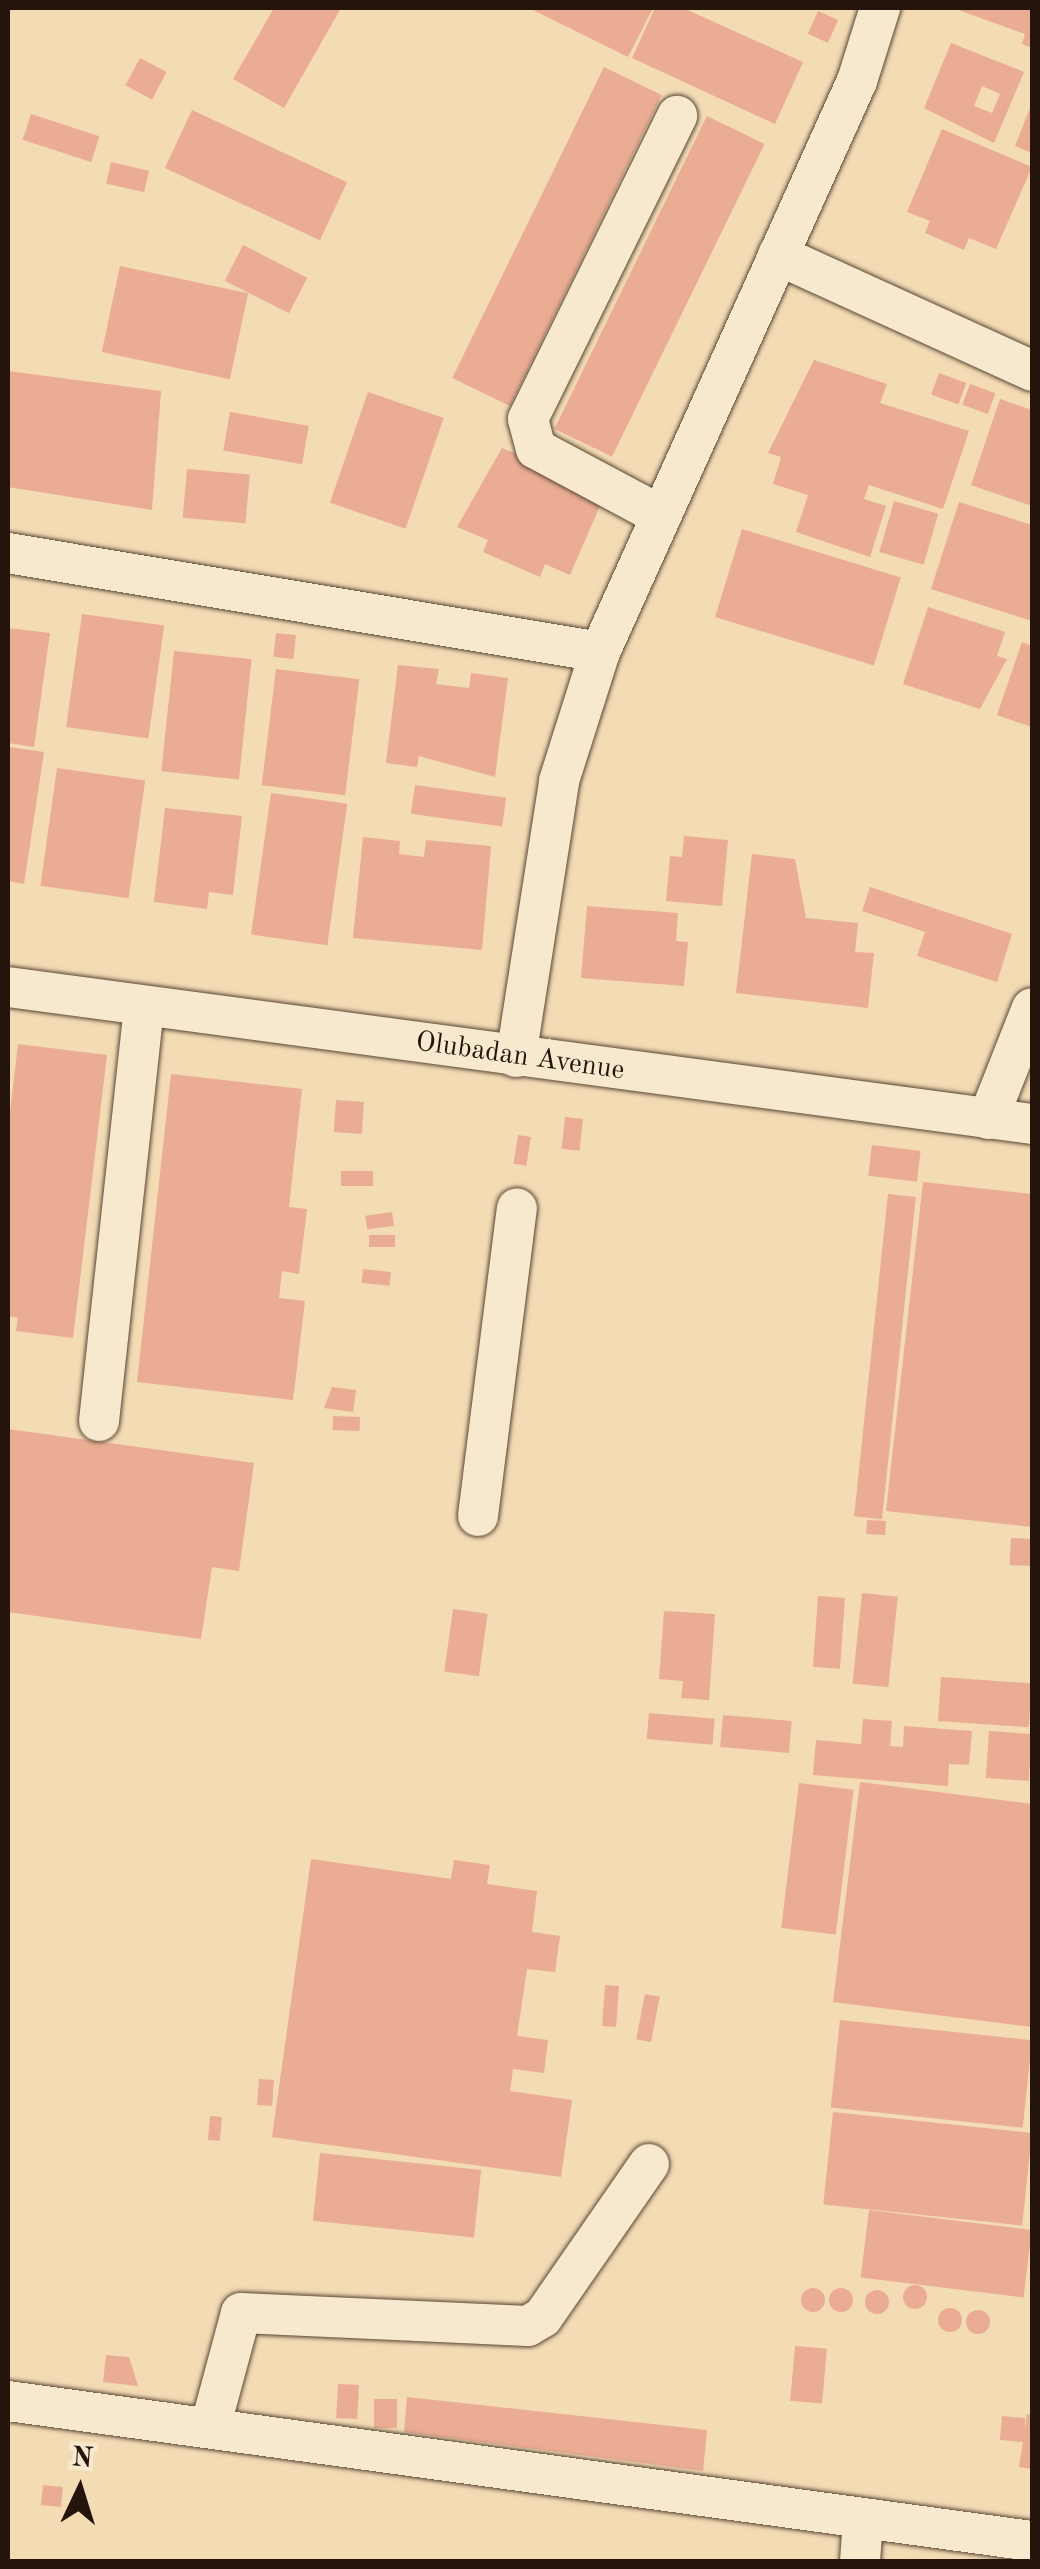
<!DOCTYPE html>
<html>
<head>
<meta charset="utf-8">
<style>
	body { margin:0 }
	#map { position:relative; width:1040px; height:2569px; overflow:hidden; background:#f3dbb4; font-family:"Old Standard TT",serif }
	div>[style] { position:absolute }
	.building>* { inset:0; background:#eaac93; transform-origin:0 0 }
	.round { border-radius:50% }
	.roads { filter:drop-shadow(0 0 2px #584636) drop-shadow(0 0 2px #584636) }
	.minor>* { height:40px; margin:-20px; padding:0 20px; transform-origin:20px; border-radius:20px; background:#f7e8ce }
	span { translate:-50% -50%; white-space:nowrap; text-align:center; line-height:1.15; -webkit-text-stroke:10px #f7e8ce; paint-order:stroke }
	.street-label { font-size:28px; color:#24140c }
	.frame { position:absolute; inset:0; border:10px solid #24140c; pointer-events:none }
	.north { position:absolute; left:30px; top:2439px; width:100px; height:100px; -webkit-text-stroke:8px #f7e8ce; paint-order:stroke; rotate:4deg; font-size:28px; font-weight:700; line-height:40px; text-align:center; color:#24140c }
	.north::after { content:''; display:block; margin:auto; width:35px; height:45px; background:#24140c; clip-path:polygon(50% 0,100% 100%,50% 72%,0 100%) }
</style>
</head>
<body>
<div id="map">
	<div class="building">
		<i style="clip-path:polygon(274px 8px,341px 8px,284px 108px,233px 79px)"></i>
		<i style="clip-path:polygon(529px 8px,653px 8px,628px 57px)"></i>
		<i style="clip-path:polygon(655px 8px,683px 8px,803px 62px,775px 124px,632px 58px)"></i>
		<i style="clip-path:polygon(953px 8px,1032px 8px,1032px 48px,1022px 44px,1025px 34px)"></i>
		<i style="left:818px;top:11px;width:22px;height:25px;rotate:24deg"></i>
		<i style="clip-path:polygon(evenodd,951px 43px,1024px 72px,994px 143px,924px 108px,951px 43px,982px 86px,1000px 94px,992px 113px,974px 106px,982px 86px)"></i>
		<i style="left:140px;top:58px;width:30px;height:31px;rotate:28deg"></i>
		<i style="left:604px;top:67px;width:64px;height:346px;rotate:26deg"></i>
		<i style="clip-path:polygon(1032px 103px,1032px 153px,1015px 146px)"></i>
		<i style="left:192px;top:110px;width:171px;height:64px;rotate:25deg"></i>
		<i style="left:31px;top:114px;width:72px;height:27px;rotate:18deg"></i>
		<i style="left:707px;top:116px;width:64px;height:348px;rotate:26deg"></i>
		<i style="clip-path:polygon(942px 129px,1032px 167px,996px 249px,969px 238px,964px 250px,925px 233px,930px 221px,907px 212px)"></i>
		<i style="left:111px;top:162px;width:39px;height:22px;rotate:13deg"></i>
		<i style="left:243px;top:245px;width:72px;height:40px;rotate:27deg"></i>
		<i style="left:120px;top:266px;width:131px;height:88px;rotate:12deg"></i>
		<i style="clip-path:polygon(814px 360px,887px 384px,880px 403px,969px 431px,943px 509px,869px 485px,864px 499px,886px 506px,870px 557px,796px 532px,808px 495px,773px 484px,781px 457px,768px 453px)"></i>
		<i style="clip-path:polygon(8px 371px,161px 391px,152px 510px,8px 487px)"></i>
		<i style="left:939px;top:373px;width:29px;height:23px;rotate:20deg"></i>
		<i style="left:970px;top:384px;width:27px;height:22px;rotate:20deg"></i>
		<i style="left:368px;top:392px;width:80px;height:117px;rotate:19deg"></i>
		<i style="clip-path:polygon(1000px 399px,1032px 410px,1032px 506px,971px 485px)"></i>
		<i style="left:230px;top:412px;width:80px;height:39px;rotate:10deg"></i>
		<i style="clip-path:polygon(502px 448px,606px 492px,570px 575px,545px 564px,540px 577px,483px 552px,488px 540px,457px 527px)"></i>
		<i style="left:187px;top:469px;width:63px;height:49px;rotate:5deg"></i>
		<i style="left:894px;top:501px;width:46px;height:53px;rotate:16deg"></i>
		<i style="clip-path:polygon(959px 502px,1032px 525px,1032px 621px,931px 589px)"></i>
		<i style="left:742px;top:529px;width:166px;height:92px;rotate:17deg"></i>
		<i style="clip-path:polygon(928px 607px,1005px 632px,997px 656px,1007px 659px,980px 709px,903px 684px)"></i>
		<i style="left:82px;top:614px;width:83px;height:114px;rotate:8deg"></i>
		<i style="clip-path:polygon(8px 628px,50px 633px,34px 747px,8px 743px)"></i>
		<i style="left:276px;top:633px;width:20px;height:24px;rotate:6deg"></i>
		<i style="clip-path:polygon(1022px 642px,1032px 646px,1032px 727px,997px 715px)"></i>
		<i style="left:174px;top:651px;width:78px;height:121px;rotate:6deg"></i>
		<i style="clip-path:polygon(398px 665px,439px 669px,436px 684px,469px 688px,471px 673px,508px 678px,495px 777px,419px 756px,417px 767px,386px 763px)"></i>
		<i style="left:276px;top:669px;width:84px;height:117px;rotate:7deg"></i>
		<i style="clip-path:polygon(9px 747px,44px 752px,24px 884px,8px 881px)"></i>
		<i style="left:57px;top:768px;width:89px;height:119px;rotate:8deg"></i>
		<i style="left:415px;top:785px;width:92px;height:29px;rotate:8deg"></i>
		<i style="left:271px;top:793px;width:77px;height:143px;rotate:8deg"></i>
		<i style="clip-path:polygon(165px 808px,242px 816px,233px 895px,209px 892px,207px 909px,154px 902px)"></i>
		<i style="clip-path:polygon(684px 836px,728px 840px,722px 906px,666px 901px,670px 856px,682px 857px)"></i>
		<i style="clip-path:polygon(363px 837px,400px 841px,399px 854px,424px 857px,426px 840px,491px 846px,482px 950px,353px 938px)"></i>
		<i style="clip-path:polygon(752px 854px,795px 859px,806px 918px,858px 923px,855px 952px,874px 953px,868px 1008px,736px 993px)"></i>
		<i style="clip-path:polygon(870px 887px,1012px 934px,997px 982px,917px 956px,925px 932px,862px 911px)"></i>
		<i style="clip-path:polygon(587px 906px,678px 913px,676px 941px,688px 942px,684px 986px,581px 978px)"></i>
		<i style="clip-path:polygon(18px 1044px,107px 1055px,73px 1338px,16px 1331px,18px 1318px,8px 1316px,8px 1129px)"></i>
		<i style="clip-path:polygon(171px 1074px,302px 1089px,289px 1207px,307px 1209px,299px 1274px,282px 1271px,279px 1298px,305px 1301px,293px 1400px,137px 1382px)"></i>
		<i style="left:336px;top:1100px;width:28px;height:32px;rotate:4deg"></i>
		<i style="left:565px;top:1117px;width:18px;height:32px;rotate:6deg"></i>
		<i style="left:518px;top:1135px;width:13px;height:29px;rotate:9deg"></i>
		<i style="left:872px;top:1145px;width:49px;height:31px;rotate:7deg"></i>
		<i style="left:341px;top:1171px;width:32px;height:15px"></i>
		<i style="clip-path:polygon(923px 1182px,1032px 1194px,1032px 1527px,886px 1511px)"></i>
		<i style="left:888px;top:1194px;width:28px;height:324px;rotate:6deg"></i>
		<i style="left:392px;top:1212px;width:14px;height:27px;rotate:82deg"></i>
		<i style="left:369px;top:1235px;width:26px;height:12px"></i>
		<i style="left:363px;top:1269px;width:28px;height:14px;rotate:6deg"></i>
		<i style="clip-path:polygon(332px 1387px,356px 1390px,353px 1412px,324px 1408px)"></i>
		<i style="left:333px;top:1416px;width:27px;height:14px;rotate:2deg"></i>
		<i style="clip-path:polygon(8px 1429px,254px 1463px,239px 1571px,212px 1567px,201px 1639px,8px 1612px)"></i>
		<i style="left:867px;top:1520px;width:19px;height:14px;rotate:3deg"></i>
		<i style="left:1011px;top:1538px;width:21px;height:27px;rotate:3deg"></i>
		<i style="left:862px;top:1593px;width:36px;height:91px;rotate:6deg"></i>
		<i style="left:818px;top:1596px;width:27px;height:71px;rotate:4deg"></i>
		<i style="left:453px;top:1609px;width:35px;height:63px;rotate:8deg"></i>
		<i style="clip-path:polygon(664px 1611px,715px 1614px,709px 1700px,681px 1698px,683px 1681px,659px 1679px)"></i>
		<i style="left:941px;top:1677px;width:91px;height:44px;rotate:4deg"></i>
		<i style="left:649px;top:1713px;width:66px;height:26px;rotate:5deg"></i>
		<i style="left:723px;top:1715px;width:69px;height:32px;rotate:5deg"></i>
		<i style="clip-path:polygon(863px 1719px,892px 1721px,890px 1746px,903px 1747px,904px 1726px,972px 1731px,969px 1765px,949px 1764px,948px 1786px,813px 1775px,816px 1740px,861px 1744px)"></i>
		<i style="left:989px;top:1731px;width:43px;height:47px;rotate:4deg"></i>
		<i style="clip-path:polygon(860px 1782px,1032px 1804px,1032px 2027px,833px 2002px)"></i>
		<i style="left:799px;top:1783px;width:55px;height:146px;rotate:7deg"></i>
		<i style="clip-path:polygon(311px 1859px,451px 1879px,454px 1860px,490px 1865px,487px 1884px,537px 1891px,532px 1932px,560px 1936px,555px 1972px,527px 1969px,517px 2036px,548px 2040px,544px 2073px,513px 2069px,510px 2091px,572px 2100px,561px 2177px,272px 2137px)"></i>
		<i style="left:605px;top:1985px;width:14px;height:41px;rotate:4deg"></i>
		<i style="left:645px;top:1994px;width:15px;height:46px;rotate:11deg"></i>
		<i style="left:840px;top:2020px;width:193px;height:88px;rotate:6deg"></i>
		<i style="left:259px;top:2079px;width:15px;height:26px;rotate:4deg"></i>
		<i style="left:833px;top:2112px;width:200px;height:93px;rotate:6deg"></i>
		<i style="left:210px;top:2116px;width:12px;height:24px;rotate:5deg"></i>
		<i style="left:320px;top:2153px;width:162px;height:68px;rotate:6deg"></i>
		<i style="left:869px;top:2210px;width:164px;height:68px;rotate:7deg"></i>
		<i class="round" style="left:903px;top:2285px;width:24px;height:24px"></i>
		<i class="round" style="left:801px;top:2288px;width:24px;height:24px"></i>
		<i class="round" style="left:829px;top:2288px;width:24px;height:24px"></i>
		<i class="round" style="left:865px;top:2290px;width:24px;height:24px"></i>
		<i class="round" style="left:938px;top:2308px;width:24px;height:24px"></i>
		<i class="round" style="left:966px;top:2310px;width:24px;height:24px"></i>
		<i style="left:795px;top:2346px;width:32px;height:55px;rotate:5deg"></i>
		<i style="clip-path:polygon(106px 2355px,129px 2357px,138px 2386px,103px 2382px)"></i>
		<i style="left:338px;top:2384px;width:21px;height:34px;rotate:3deg"></i>
		<i style="clip-path:polygon(407px 2397px,707px 2430px,703px 2471px,404px 2432px)"></i>
		<i style="left:374px;top:2399px;width:23px;height:29px"></i>
		<i style="clip-path:polygon(1027px 2414px,1032px 2415px,1032px 2469px,1019px 2467px,1023px 2442px,1000px 2440px,1002px 2416px,1025px 2418px,1025px 2430px)"></i>
		<i style="left:43px;top:2485px;width:20px;height:20px;rotate:6deg"></i>
	</div>
	<div class="roads">
		<div class="minor">
			<i style="left:778px;top:255px;width:279px;rotate:24.5deg"></i>
			<i style="left:656px;top:513px;width:136px;rotate:-151.9deg"></i>
			<i style="left:536px;top:449px;width:31px;rotate:-105deg"></i>
			<i style="left:528px;top:419px;width:338px;rotate:-63.8deg"></i>
			<i style="left:8px;top:553px;width:600px;rotate:9.49deg"></i>
			<i style="left:8px;top:987px;width:1033px;rotate:7.62deg"></i>
			<i style="left:516px;top:1057px;width:279px;rotate:-81.1deg"></i>
			<i style="left:559px;top:781px;width:135px;rotate:-72.4deg"></i>
			<i style="left:600px;top:652px;width:626px;rotate:-65.77deg"></i>
			<i style="left:857px;top:81px;width:77px;rotate:-72.5deg"></i>
			<i style="left:988px;top:1119px;width:119px;rotate:-68.4deg"></i>
			<i style="left:99px;top:1421px;width:417px;rotate:-83.8deg"></i>
			<i style="left:478px;top:1516px;width:310px;rotate:-82.8deg"></i>
			<i style="left:8px;top:2401px;width:1034px;rotate:7.79deg"></i>
			<i style="left:210px;top:2428px;width:119px;rotate:-74.9deg"></i>
			<i style="left:241px;top:2313px;width:287px;rotate:2.6deg"></i>
			<i style="left:528px;top:2326px;width:17px;rotate:-31deg"></i>
			<i style="left:543px;top:2317px;width:186px;rotate:-55.3deg"></i>
			<i style="left:860px;top:2562px;width:44px;rotate:-86.1deg"></i>
		</div>
	</div>
	<div class="street-label">
		<span style="left:520px;top:1057px;rotate:8deg">Olubadan Avenue</span>
	</div>
	<div class="frame"></div>
	<div class="north">N</div>
</div>
</body>
</html>
